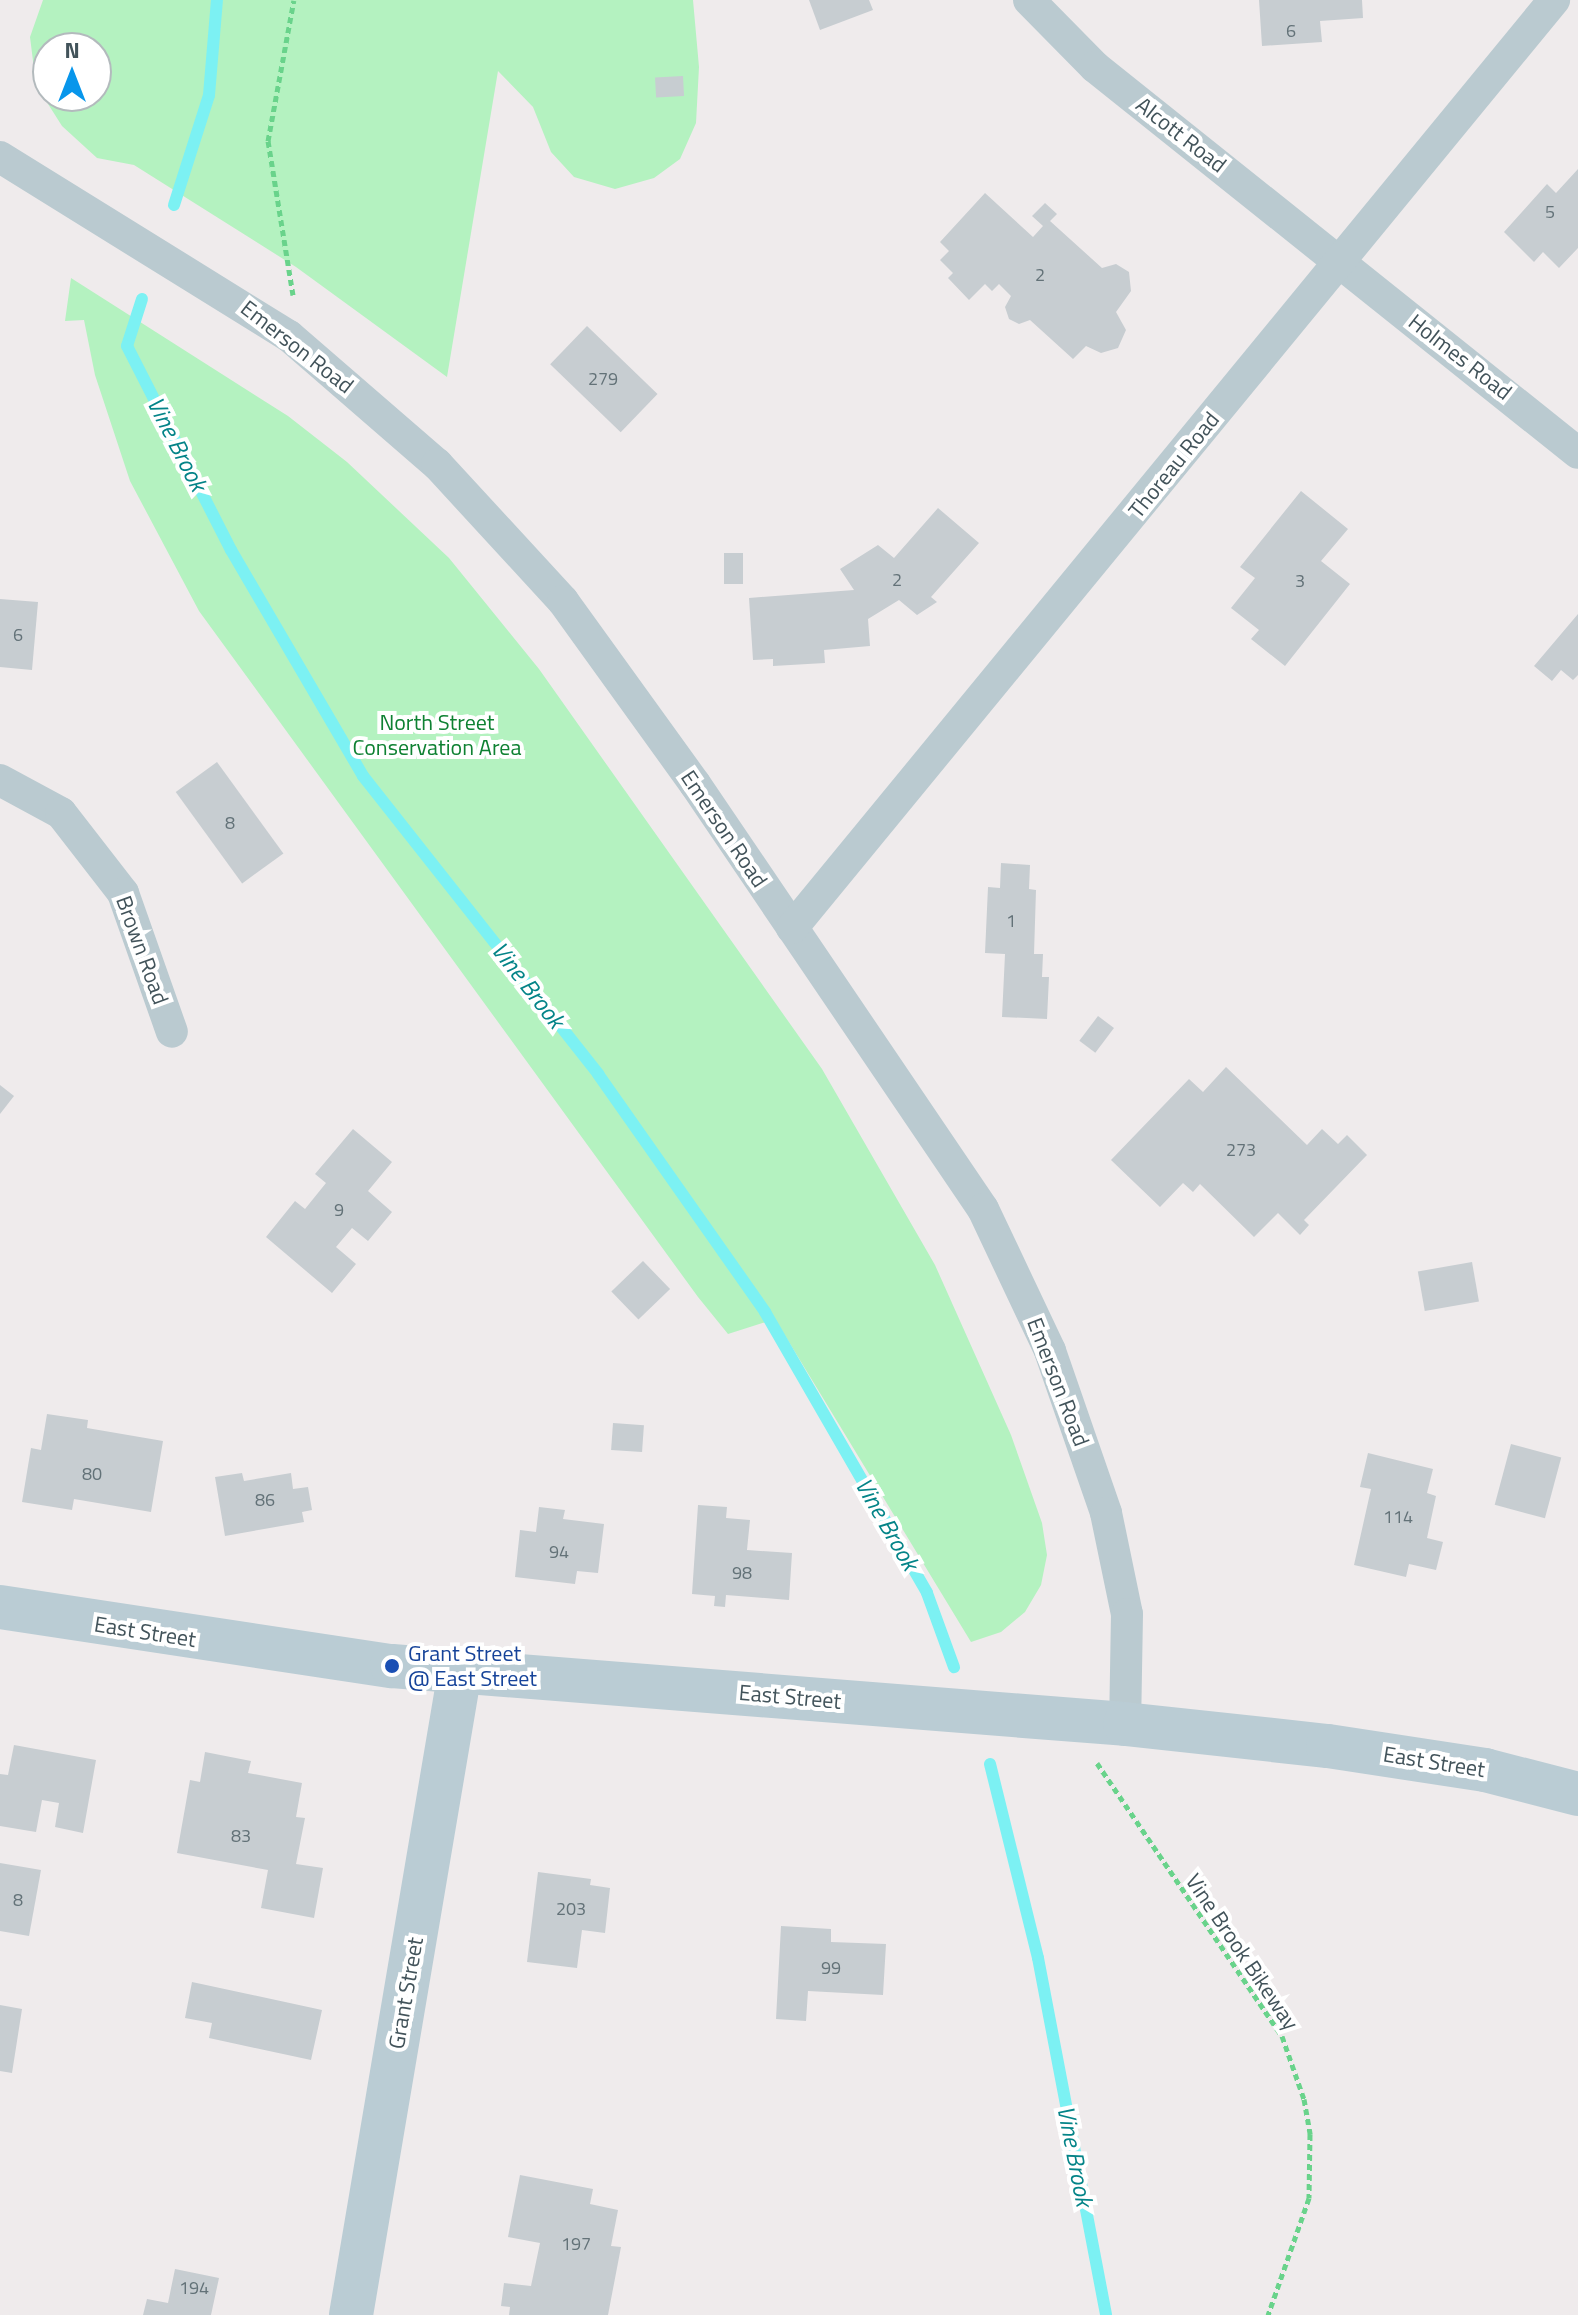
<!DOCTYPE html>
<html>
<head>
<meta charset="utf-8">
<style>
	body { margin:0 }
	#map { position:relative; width:1578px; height:2315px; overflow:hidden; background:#efebec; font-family:"Titillium Web",sans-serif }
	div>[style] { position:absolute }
	.green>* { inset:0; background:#b4f2c0 }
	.stream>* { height:12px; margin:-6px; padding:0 6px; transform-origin:6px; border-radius:6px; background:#7cf1f3 }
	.building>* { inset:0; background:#c7cdd1; transform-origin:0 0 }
	.path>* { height:5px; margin-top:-2.5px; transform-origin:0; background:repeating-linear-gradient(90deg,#69d38b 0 6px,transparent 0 10px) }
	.street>* { height:32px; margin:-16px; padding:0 16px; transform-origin:16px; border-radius:16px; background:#bacad0 }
	.secondary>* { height:44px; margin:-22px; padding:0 22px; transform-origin:22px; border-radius:22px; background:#baccd4 }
	.dots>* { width:22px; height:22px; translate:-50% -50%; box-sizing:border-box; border:4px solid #fff; border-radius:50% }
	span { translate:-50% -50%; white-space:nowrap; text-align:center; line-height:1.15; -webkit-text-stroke:8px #fff; paint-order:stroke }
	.number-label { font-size:18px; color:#637278 }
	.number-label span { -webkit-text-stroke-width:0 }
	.street-label { font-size:22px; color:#42535a }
	.park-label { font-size:22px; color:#0e8132 }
	.transit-label { font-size:22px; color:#164399 }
	.left { translate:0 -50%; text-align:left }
	.water-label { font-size:24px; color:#048488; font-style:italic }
	.north { position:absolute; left:32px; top:32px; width:80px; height:80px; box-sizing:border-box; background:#fff; border:2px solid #b3babd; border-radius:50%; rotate:0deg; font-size:22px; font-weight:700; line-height:32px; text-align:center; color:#42535a }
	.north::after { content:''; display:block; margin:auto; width:28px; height:36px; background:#0896eb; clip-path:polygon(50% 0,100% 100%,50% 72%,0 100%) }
</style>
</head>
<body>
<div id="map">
	<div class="green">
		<i style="clip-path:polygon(evenodd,43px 0,693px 0,699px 67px,696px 123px,680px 159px,654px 178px,615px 189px,574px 177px,551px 152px,533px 107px,498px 71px,447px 377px,296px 267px,134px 165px,97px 158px,62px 126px,36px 85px,30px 37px,43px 0,48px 48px,96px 48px,96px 96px,48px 96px,48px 48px)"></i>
		<i style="clip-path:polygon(71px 278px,288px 416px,347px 462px,449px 558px,539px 669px,822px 1069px,935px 1265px,1011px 1435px,1042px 1523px,1047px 1555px,1041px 1585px,1025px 1612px,1001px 1632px,971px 1642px,775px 1319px,728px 1334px,698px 1297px,199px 611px,130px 481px,95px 375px,84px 320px,65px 321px)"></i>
	</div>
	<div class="stream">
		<i style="left:174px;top:205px;width:115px;rotate:-72.3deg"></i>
		<i style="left:209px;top:95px;width:95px;rotate:-85.2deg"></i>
		<i style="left:142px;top:299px;width:49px;rotate:107.7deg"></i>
		<i style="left:127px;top:346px;width:229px;rotate:63deg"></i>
		<i style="left:231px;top:550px;width:262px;rotate:59.7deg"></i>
		<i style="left:363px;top:776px;width:380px;rotate:51.7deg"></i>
		<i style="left:598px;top:1074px;width:291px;rotate:54.9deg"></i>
		<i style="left:765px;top:1312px;width:324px;rotate:60deg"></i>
		<i style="left:927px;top:1593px;width:79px;rotate:70deg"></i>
		<i style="left:990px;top:1764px;width:200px;rotate:76.1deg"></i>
		<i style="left:1038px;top:1958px;width:363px;rotate:79.2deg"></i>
	</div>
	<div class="building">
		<i style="clip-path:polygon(809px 0,869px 0,873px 10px,820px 30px)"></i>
		<i style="clip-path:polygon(1259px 0,1362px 0,1363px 18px,1320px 21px,1322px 42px,1262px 46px)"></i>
		<i style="left:683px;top:76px;width:20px;height:28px;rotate:87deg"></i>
		<i style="clip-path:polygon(1578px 169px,1578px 248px,1559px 268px,1543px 252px,1534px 262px,1504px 232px,1547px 184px,1556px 193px)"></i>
		<i style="clip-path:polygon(985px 193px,1033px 237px,1043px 226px,1032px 216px,1045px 203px,1057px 214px,1050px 221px,1102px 268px,1116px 264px,1129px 272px,1131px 291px,1116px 312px,1126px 330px,1118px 348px,1101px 353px,1086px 346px,1073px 359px,1030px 320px,1019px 324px,1009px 319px,1005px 307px,1011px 296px,999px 284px,992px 291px,985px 284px,969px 300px,948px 278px,953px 273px,940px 260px,949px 251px,940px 242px)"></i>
		<i style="left:587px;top:326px;width:98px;height:53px;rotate:44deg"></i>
		<i style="clip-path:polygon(1301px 491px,1348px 529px,1321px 561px,1350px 584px,1285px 666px,1251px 639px,1259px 630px,1231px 608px,1255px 578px,1240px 567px)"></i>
		<i style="clip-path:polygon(938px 508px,979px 543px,931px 597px,937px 602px,917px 615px,899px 600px,868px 619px,870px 646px,824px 650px,825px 663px,773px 666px,773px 659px,753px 660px,749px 598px,854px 590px,840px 569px,878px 545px,894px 558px)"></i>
		<i style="left:743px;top:553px;width:31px;height:19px;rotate:90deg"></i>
		<i style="clip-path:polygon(0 599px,38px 602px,32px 670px,0 667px)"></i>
		<i style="clip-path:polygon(1578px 614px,1578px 675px,1573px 680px,1561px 670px,1552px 681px,1534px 666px)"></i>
		<i style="left:217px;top:762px;width:113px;height:51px;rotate:54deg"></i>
		<i style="clip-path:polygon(1001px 863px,1030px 865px,1029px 889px,1036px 890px,1034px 954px,1043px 954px,1042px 977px,1049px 977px,1047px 1019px,1002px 1017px,1005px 954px,985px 953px,988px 887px,1000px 888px)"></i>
		<i style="left:1098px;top:1016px;width:20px;height:31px;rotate:37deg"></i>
		<i style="clip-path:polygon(1226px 1067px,1307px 1145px,1322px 1129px,1338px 1144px,1347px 1135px,1367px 1155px,1304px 1220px,1309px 1225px,1300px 1235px,1278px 1213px,1254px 1237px,1200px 1184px,1193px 1192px,1183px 1183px,1160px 1207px,1111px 1160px,1189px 1079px,1203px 1092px)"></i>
		<i style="clip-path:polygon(0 1085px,14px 1096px,0 1114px)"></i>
		<i style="clip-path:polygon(353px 1129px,392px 1162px,368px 1191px,392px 1212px,368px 1241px,352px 1228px,336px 1247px,356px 1264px,332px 1293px,266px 1237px,295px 1201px,305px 1209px,326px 1183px,315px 1174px)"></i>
		<i style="left:643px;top:1261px;width:39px;height:44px;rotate:46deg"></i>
		<i style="left:1472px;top:1262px;width:40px;height:55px;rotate:80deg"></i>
		<i style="clip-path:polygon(47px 1414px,88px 1420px,87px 1428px,163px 1441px,151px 1512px,74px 1499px,72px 1510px,22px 1502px,31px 1448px,41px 1450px)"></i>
		<i style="left:613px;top:1423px;width:31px;height:27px;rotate:4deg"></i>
		<i style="left:1511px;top:1444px;width:52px;height:63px;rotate:15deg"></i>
		<i style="clip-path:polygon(1368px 1453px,1433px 1469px,1427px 1493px,1436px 1496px,1427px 1538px,1443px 1542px,1436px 1570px,1409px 1564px,1406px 1577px,1354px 1565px,1371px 1489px,1360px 1487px)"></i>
		<i style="clip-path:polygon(242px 1473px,244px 1481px,291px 1473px,293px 1489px,308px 1487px,312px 1510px,302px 1512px,304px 1522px,225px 1536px,215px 1477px)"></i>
		<i style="clip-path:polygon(698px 1505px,727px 1507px,726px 1518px,750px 1520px,747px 1550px,792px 1553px,789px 1600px,726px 1595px,725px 1607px,714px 1606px,715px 1596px,692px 1594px)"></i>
		<i style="clip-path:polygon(539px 1507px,565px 1510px,563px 1519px,604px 1524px,598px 1573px,577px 1571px,575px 1584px,515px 1577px,520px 1530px,536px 1532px)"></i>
		<i style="clip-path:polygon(14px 1745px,96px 1760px,83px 1833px,55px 1827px,59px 1803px,42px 1800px,36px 1832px,0 1826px,0 1774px,8px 1775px)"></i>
		<i style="clip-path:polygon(205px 1752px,251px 1761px,248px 1773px,302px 1783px,296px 1817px,305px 1818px,296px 1864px,323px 1868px,314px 1918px,261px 1908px,268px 1870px,177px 1853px,190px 1780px,200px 1782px)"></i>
		<i style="clip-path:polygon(0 1863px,41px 1870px,29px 1936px,0 1931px)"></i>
		<i style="clip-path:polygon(538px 1872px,591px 1879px,590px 1885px,610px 1888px,605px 1933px,582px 1930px,577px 1968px,527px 1962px)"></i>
		<i style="clip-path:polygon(781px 1926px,831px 1929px,831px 1942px,886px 1944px,883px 1995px,808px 1991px,806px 2021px,776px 2019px)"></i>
		<i style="clip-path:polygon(192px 1982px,322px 2010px,311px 2060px,209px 2038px,212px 2023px,185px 2018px)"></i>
		<i style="clip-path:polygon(0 2005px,22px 2009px,12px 2073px,0 2071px)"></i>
		<i style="clip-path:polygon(520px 2175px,593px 2189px,590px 2204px,618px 2210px,611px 2246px,621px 2247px,608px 2315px,509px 2315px,510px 2307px,501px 2306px,504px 2283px,531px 2286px,540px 2243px,508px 2237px)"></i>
		<i style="clip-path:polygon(175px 2269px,219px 2278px,211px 2315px,143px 2315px,147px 2299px,168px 2303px)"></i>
	</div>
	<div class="path">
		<i style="left:293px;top:295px;width:156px;rotate:-99.2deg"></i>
		<i style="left:268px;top:141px;width:143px;rotate:-79.6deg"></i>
		<i style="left:1097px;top:1763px;width:330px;rotate:55.9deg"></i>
		<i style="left:1282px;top:2036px;width:67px;rotate:70.8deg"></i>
		<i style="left:1304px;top:2099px;width:36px;rotate:80deg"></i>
		<i style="left:1310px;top:2134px;width:64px;rotate:90.9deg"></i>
		<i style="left:1309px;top:2198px;width:124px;rotate:109.3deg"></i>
	</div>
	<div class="street">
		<i style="left:1029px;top:0;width:94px;rotate:45.4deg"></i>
		<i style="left:1095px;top:67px;width:618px;rotate:38.63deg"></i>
		<i style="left:0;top:157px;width:340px;rotate:31.8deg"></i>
		<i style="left:289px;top:336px;width:196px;rotate:40.9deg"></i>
		<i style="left:437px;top:464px;width:186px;rotate:47.4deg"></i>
		<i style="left:563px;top:601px;width:226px;rotate:54.2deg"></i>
		<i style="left:695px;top:784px;width:513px;rotate:55.88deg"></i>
		<i style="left:983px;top:1209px;width:157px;rotate:64.7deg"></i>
		<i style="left:1050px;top:1351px;width:171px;rotate:70.9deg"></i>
		<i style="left:1106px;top:1513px;width:103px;rotate:78.3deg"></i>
		<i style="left:1127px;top:1614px;width:110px;rotate:91deg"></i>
		<i style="left:0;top:780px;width:69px;rotate:28.4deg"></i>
		<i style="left:61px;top:813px;width:101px;rotate:52.2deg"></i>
		<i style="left:123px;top:893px;width:147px;rotate:70.6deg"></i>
		<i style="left:792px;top:928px;width:1201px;rotate:-50.61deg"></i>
	</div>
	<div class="secondary">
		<i style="left:0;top:1607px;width:396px;rotate:8.6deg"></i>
		<i style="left:392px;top:1666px;width:735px;rotate:4.52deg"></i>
		<i style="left:1125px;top:1724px;width:204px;rotate:6.2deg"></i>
		<i style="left:1328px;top:1746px;width:159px;rotate:8.7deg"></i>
		<i style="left:1485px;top:1770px;width:96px;rotate:14.5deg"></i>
		<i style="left:351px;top:2315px;width:653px;rotate:-80.39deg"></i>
	</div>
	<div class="dots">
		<i style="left:392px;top:1666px;background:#1a4fb4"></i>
	</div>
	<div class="number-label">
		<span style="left:1291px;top:31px">6</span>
		<span style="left:1550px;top:212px">5</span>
		<span style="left:1040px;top:275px">2</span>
		<span style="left:603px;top:379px">279</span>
		<span style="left:897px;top:580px">2</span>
		<span style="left:1300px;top:581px">3</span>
		<span style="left:18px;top:635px">6</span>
		<span style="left:230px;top:823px">8</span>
		<span style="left:1011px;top:921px">1</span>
		<span style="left:1241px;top:1150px">273</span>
		<span style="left:339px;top:1210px">9</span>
		<span style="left:92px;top:1474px">80</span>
		<span style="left:265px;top:1500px">86</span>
		<span style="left:1398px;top:1517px">114</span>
		<span style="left:559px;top:1552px">94</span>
		<span style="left:742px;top:1573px">98</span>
		<span style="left:241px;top:1836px">83</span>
		<span style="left:18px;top:1900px">8</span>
		<span style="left:571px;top:1909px">203</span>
		<span style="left:831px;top:1968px">99</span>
		<span style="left:576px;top:2244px">197</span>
		<span style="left:194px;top:2288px">194</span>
	</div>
	<div class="street-label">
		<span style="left:1181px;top:135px;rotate:38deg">Alcott Road</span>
		<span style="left:297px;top:347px;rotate:38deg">Emerson Road</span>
		<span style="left:1460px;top:357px;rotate:38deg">Holmes Road</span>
		<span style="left:1174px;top:465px;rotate:-51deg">Thoreau Road</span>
		<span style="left:724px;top:829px;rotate:56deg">Emerson Road</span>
		<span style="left:142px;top:950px;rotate:70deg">Brown Road</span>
		<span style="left:1058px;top:1382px;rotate:69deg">Emerson Road</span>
		<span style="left:145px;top:1632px;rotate:9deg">East Street</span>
		<span style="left:790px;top:1697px;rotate:5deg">East Street</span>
		<span style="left:1434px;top:1762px;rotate:9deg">East Street</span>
		<span style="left:1242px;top:1952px;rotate:56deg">Vine Brook Bikeway</span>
		<span style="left:406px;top:1993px;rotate:-80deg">Grant Street</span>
	</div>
	<div class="park-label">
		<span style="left:437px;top:735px">North Street<br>Conservation Area</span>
	</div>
	<div class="transit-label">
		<span class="left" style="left:408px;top:1666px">Grant Street<br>@ East Street</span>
	</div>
	<div class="water-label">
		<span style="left:177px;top:444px;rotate:63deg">Vine Brook</span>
		<span style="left:528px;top:985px;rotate:52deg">Vine Brook</span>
		<span style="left:887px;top:1524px;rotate:60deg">Vine Brook</span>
		<span style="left:1075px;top:2156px;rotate:79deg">Vine Brook</span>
	</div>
	<div class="north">N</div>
</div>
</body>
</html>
